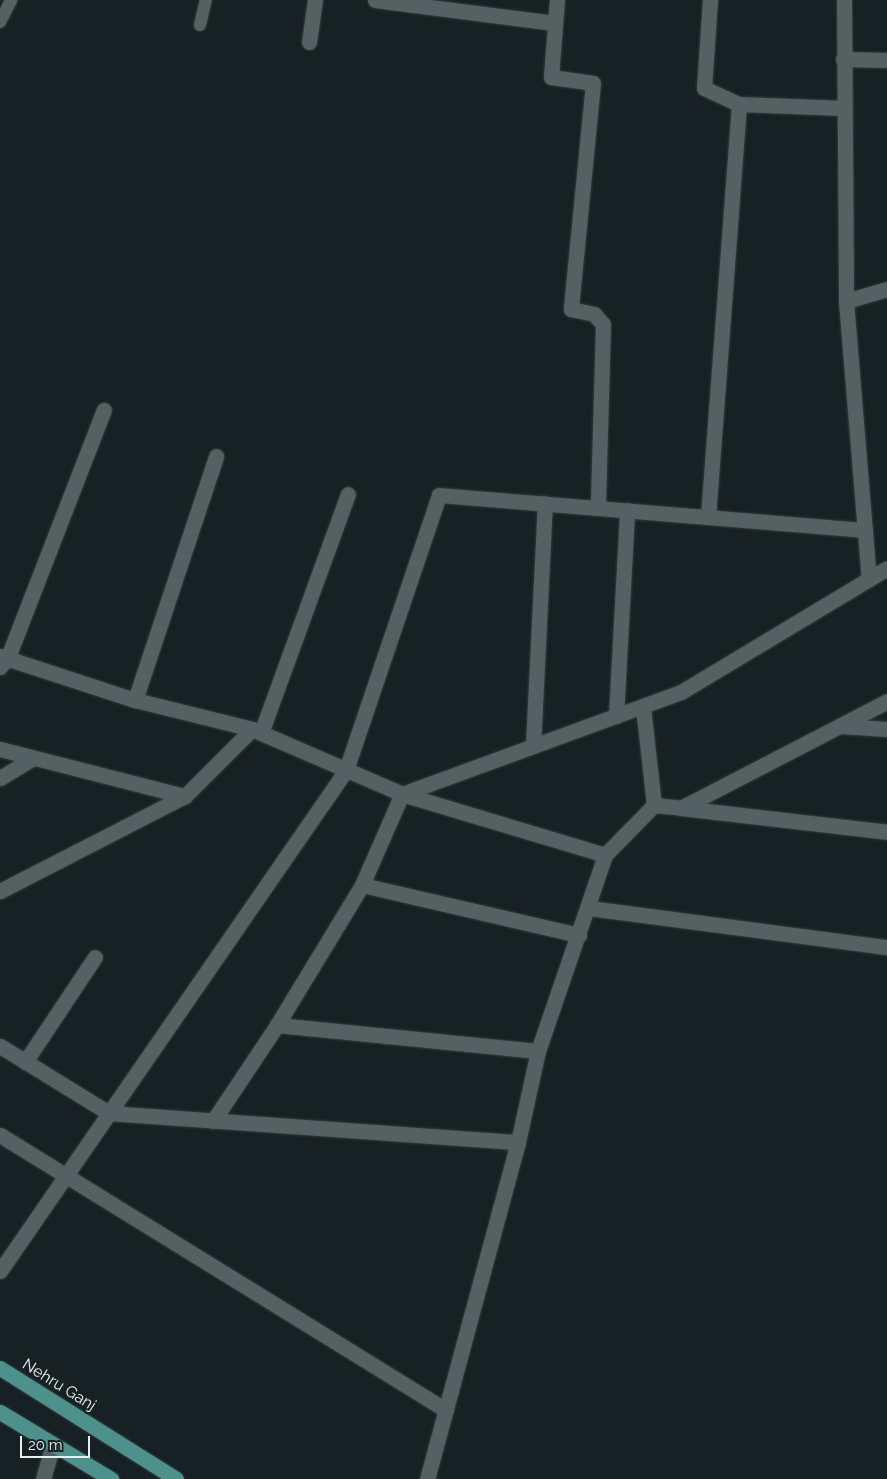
<!DOCTYPE html>
<html>
<head>
<meta charset="utf-8">
<style>
	body { margin:0 }
	#map { position:relative; width:887px; height:1479px; overflow:hidden; background:#172123; font-family:Raleway,sans-serif }
	div>[style] { position:absolute }
	.roads { filter:drop-shadow(0 0 1px #353d3f) drop-shadow(0 0 1px #353d3f) }
	.lane>* { height:12px; margin:-6px; padding:0 6px; transform-origin:6px; border-radius:6px; background:#546163 }
	.street>* { height:15px; margin:-7.5px; padding:0 7.5px; transform-origin:7.5px; border-radius:7.5px; background:#546163 }
	.primary>* { height:15px; margin:-7.5px; padding:0 7.5px; transform-origin:7.5px; border-radius:7.5px; background:#4d918c }
	span { translate:-50% -50%; white-space:nowrap; text-align:center; line-height:1.15; -webkit-text-stroke:5px #172123; paint-order:stroke }
	.street-label { font-size:16px; color:#e8eff0 }
	.scale { position:absolute; left:20px; top:1436px; width:70px; height:22px; box-sizing:border-box; border:2px solid #e8eff0; border-top:0; padding-left:6px; font-size:15px; line-height:18px; white-space:nowrap; color:#e8eff0; -webkit-text-stroke:4px #172123; paint-order:stroke }
</style>
</head>
<body>
<div id="map">
	<div class="roads">
		<div class="lane">
			<i style="left:0;top:22px;width:25px;rotate:-63deg"></i>
			<i style="left:200px;top:25px;width:26px;rotate:-77deg"></i>
		</div>
		<div class="street">
			<i style="left:375px;top:0;width:181px;rotate:7.3deg"></i>
			<i style="left:557px;top:0;width:77px;rotate:94.5deg"></i>
			<i style="left:551px;top:77px;width:42px;rotate:8.1deg"></i>
			<i style="left:593px;top:83px;width:227px;rotate:95.6deg"></i>
			<i style="left:571px;top:309px;width:24px;rotate:12deg"></i>
			<i style="left:594px;top:314px;width:13px;rotate:48deg"></i>
			<i style="left:603px;top:324px;width:184px;rotate:91.6deg"></i>
			<i style="left:710px;top:0;width:88px;rotate:93.9deg"></i>
			<i style="left:704px;top:88px;width:38px;rotate:25deg"></i>
			<i style="left:739px;top:104px;width:105px;rotate:2.2deg"></i>
			<i style="left:844px;top:0;width:301px;rotate:89.6deg"></i>
			<i style="left:846px;top:301px;width:279px;rotate:85.3deg"></i>
			<i style="left:309px;top:42px;width:42px;rotate:-81.9deg"></i>
			<i style="left:843px;top:59px;width:44px;rotate:1.3deg"></i>
			<i style="left:846px;top:301px;width:43px;rotate:-16.3deg"></i>
			<i style="left:708px;top:517px;width:414px;rotate:-85.7deg"></i>
			<i style="left:0;top:656px;width:142px;rotate:18.1deg"></i>
			<i style="left:135px;top:700px;width:121px;rotate:13.9deg"></i>
			<i style="left:0;top:667px;width:13px;rotate:-51deg"></i>
			<i style="left:8px;top:657px;width:265px;rotate:-68.8deg"></i>
			<i style="left:135px;top:700px;width:257px;rotate:-71.6deg"></i>
			<i style="left:616px;top:716px;width:206px;rotate:-86.9deg"></i>
			<i style="left:840px;top:726px;width:47px;rotate:3.7deg"></i>
			<i style="left:261px;top:733px;width:254px;rotate:-70deg"></i>
			<i style="left:533px;top:746px;width:243px;rotate:-87.2deg"></i>
			<i style="left:0;top:749px;width:191px;rotate:14.3deg"></i>
			<i style="left:0;top:778px;width:39px;rotate:-31deg"></i>
			<i style="left:654px;top:805px;width:27px;rotate:6deg"></i>
			<i style="left:681px;top:808px;width:232px;rotate:-27.4deg"></i>
			<i style="left:681px;top:808px;width:207px;rotate:6.6deg"></i>
			<i style="left:362px;top:885px;width:223px;rotate:13deg"></i>
			<i style="left:0;top:891px;width:208px;rotate:-27.2deg"></i>
			<i style="left:185px;top:796px;width:95px;rotate:-45deg"></i>
			<i style="left:252px;top:729px;width:163px;rotate:23.4deg"></i>
			<i style="left:402px;top:794px;width:297px;rotate:-20.1deg"></i>
			<i style="left:681px;top:692px;width:240px;rotate:-31deg"></i>
			<i style="left:589px;top:908px;width:301px;rotate:7.5deg"></i>
			<i style="left:277px;top:1025px;width:262px;rotate:5.7deg"></i>
			<i style="left:0;top:1046px;width:128px;rotate:31.6deg"></i>
			<i style="left:109px;top:1113px;width:410px;rotate:4.1deg"></i>
			<i style="left:518px;top:1142px;width:349px;rotate:105.1deg"></i>
			<i style="left:25px;top:1062px;width:126px;rotate:-56.3deg"></i>
			<i style="left:213px;top:1121px;width:115px;rotate:-56.3deg"></i>
			<i style="left:277px;top:1025px;width:164px;rotate:-58.7deg"></i>
			<i style="left:362px;top:885px;width:99px;rotate:-66.3deg"></i>
			<i style="left:402px;top:794px;width:212px;rotate:16.7deg"></i>
			<i style="left:0;top:1135px;width:524px;rotate:31.66deg"></i>
			<i style="left:518px;top:1142px;width:93px;rotate:-77.6deg"></i>
			<i style="left:538px;top:1051px;width:207px;rotate:-71.1deg"></i>
			<i style="left:605px;top:855px;width:70px;rotate:-45.6deg"></i>
			<i style="left:654px;top:805px;width:99px;rotate:-96.4deg"></i>
			<i style="left:0;top:1271px;width:609px;rotate:-55.37deg"></i>
			<i style="left:346px;top:770px;width:290px;rotate:-71.3deg"></i>
			<i style="left:439px;top:495px;width:427px;rotate:4.7deg"></i>
			<i style="left:43px;top:1479px;width:36px;rotate:-74deg"></i>
		</div>
		<div class="primary">
			<i style="left:0;top:1368px;width:208px;rotate:32.2deg"></i>
			<i style="left:0;top:1412px;width:130px;rotate:31.1deg"></i>
		</div>
	</div>
	<div class="street-label">
		<span style="left:59px;top:1385px;rotate:32deg">Nehru Ganj</span>
	</div>
	<div class="scale">20 m</div>
</div>
</body>
</html>
